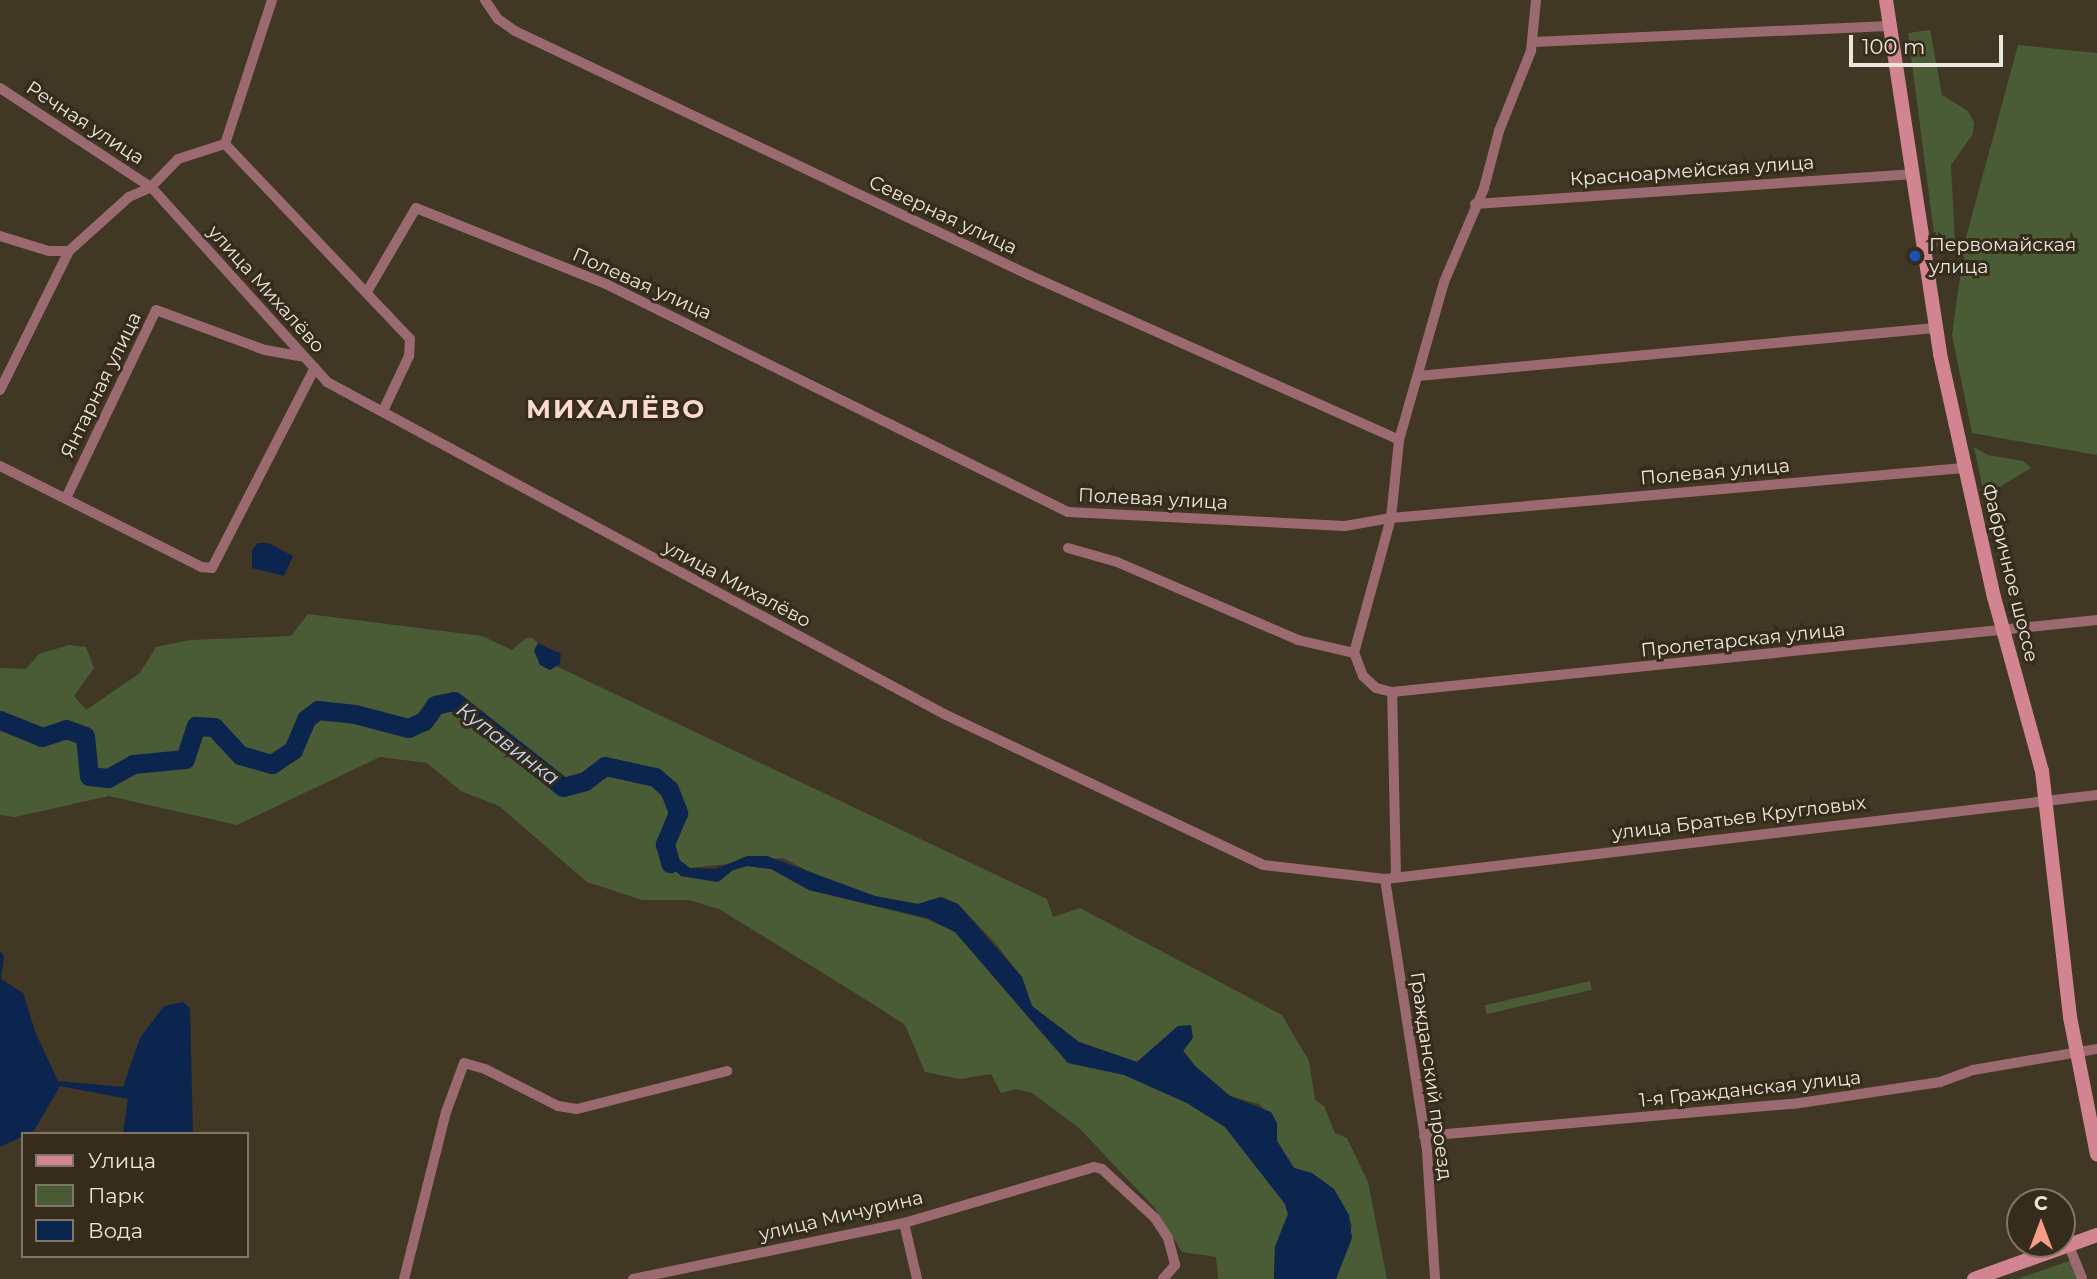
<!DOCTYPE html>
<html>
<head>
<meta charset="utf-8">
<style>
	body { margin:0 }
	#map { position:relative; width:2097px; height:1279px; overflow:hidden; background:#403725; font-family:Montserrat,sans-serif }
	div>[style] { position:absolute }
	.green>* { inset:0; background:#4a5c35; transform-origin:0 0 }
	.water>* { inset:0; background:#0c254e }
	.river>* { height:19px; margin:-9.5px; padding:0 9.5px; transform-origin:9.5px; border-radius:9.5px; background:#0c254e }
	.street>* { height:10px; margin:-5px; padding:0 5px; transform-origin:5px; border-radius:5px; background:#9b6a71 }
	.secondary>* { height:14px; margin:-7px; padding:0 7px; transform-origin:7px; border-radius:7px; background:#d28490 }
	.dots>* { width:19px; height:19px; translate:-50% -50%; box-sizing:border-box; border:4px solid #362c1c; border-radius:50% }
	span { translate:-50% -50%; white-space:nowrap; text-align:center; line-height:1.15; -webkit-text-stroke:6px #362c1c; paint-order:stroke }
	.street-label { font-size:19px; color:#ece6dc }
	.poi-label { font-size:19px; color:#ece6dc }
	.left { translate:0 -50%; text-align:left }
	.water-label { font-size:21px; color:#c6d7f5; font-style:italic }
	.district-label { font-size:26px; color:#fcdad1; font-weight:700; letter-spacing:2px }
	.legend { position:absolute; left:21px; top:1132px; width:228px; height:126px; box-sizing:border-box; background:#362c1c; border:2px solid #7f7669; margin:0; padding:9px 12px; list-style:none; font-size:21px; color:#ece6dc }
	.legend li { display:flex; align-items:center; gap:14px; height:35px }
	.legend b { width:35px; border:2px solid #7f7669 }
	.north { position:absolute; left:2006px; top:1188px; width:70px; height:70px; box-sizing:border-box; background:#362c1c; border:2px solid #7f7669; border-radius:50%; rotate:0deg; font-size:19px; font-weight:700; line-height:28px; text-align:center; color:#ece6dc }
	.north::after { content:''; display:block; margin:auto; width:24px; height:32px; background:#f49e87; clip-path:polygon(50% 0,100% 100%,50% 72%,0 100%) }
	.scale { position:absolute; left:1849px; top:35px; width:154px; height:32px; box-sizing:border-box; border:4px solid #ece6dc; border-top:0; padding-left:9px; font-size:21px; line-height:24px; white-space:nowrap; color:#ece6dc; -webkit-text-stroke:5px #362c1c; paint-order:stroke }
</style>
</head>
<body>
<div id="map">
	<div class="green">
		<i style="clip-path:polygon(1930px 30px,1942px 95px,1968px 111px,1974px 123px,1973px 134px,1951px 165px,1955px 244px,1949px 253px,1939px 251px,1935px 241px,1908px 33px)"></i>
		<i style="clip-path:polygon(2018px 45px,2097px 53px,2097px 455px,1972px 433px,1952px 335px,1965px 241px)"></i>
		<i style="clip-path:polygon(1974px 447px,1988px 455px,2023px 461px,2031px 468px,1998px 488px,1982px 485px)"></i>
		<i style="clip-path:polygon(308px 614px,482px 636px,512px 650px,526px 638px,532px 638px,538px 643px,534px 651px,550px 670px,556px 666px,1047px 899px,1053px 917px,1080px 908px,1282px 1015px,1309px 1061px,1315px 1100px,1324px 1106px,1335px 1133px,1347px 1138px,1368px 1182px,1387px 1279px,1336px 1279px,1352px 1225px,1334px 1189px,1294px 1168px,1277px 1141px,1277px 1123px,1259px 1104px,1230px 1096px,1195px 1066px,1183px 1050px,1178px 1026px,1137px 1062px,1079px 1042px,1032px 1006px,1022px 977px,996px 944px,958px 904px,941px 897px,918px 904px,875px 896px,831px 883px,783px 858px,690px 868px,678px 859px,671px 844px,681px 876px,718px 882px,733px 870px,748px 866px,771px 869px,809px 890px,927px 919px,955px 932px,1068px 1063px,1124px 1074px,1187px 1103px,1225px 1127px,1285px 1204px,1288px 1214px,1275px 1247px,1274px 1279px,1218px 1279px,1216px 1257px,1182px 1252px,1154px 1207px,1079px 1128px,1032px 1093px,1016px 1089px,1001px 1093px,991px 1074px,960px 1079px,925px 1072px,905px 1025px,868px 1001px,719px 909px,689px 900px,642px 900px,587px 882px,499px 806px,461px 791px,427px 763px,380px 757px,237px 825px,109px 796px,15px 817px,0 815px,0 668px,26px 669px,39px 654px,69px 645px,86px 647px,94px 668px,74px 696px,86px 710px,140px 673px,156px 647px,190px 640px,291px 636px)"></i>
		<i style="left:1590px;top:981px;width:9px;height:108px;rotate:77deg"></i>
		<i style="clip-path:polygon(2072px 1260px,2080px 1279px,2017px 1279px)"></i>
	</div>
	<div class="water">
		<i style="clip-path:polygon(258px 543px,268px 543px,293px 556px,284px 576px,252px 568px,252px 550px)"></i>
		<i style="clip-path:polygon(538px 643px,561px 654px,560px 664px,550px 670px,540px 665px,534px 651px)"></i>
		<i style="clip-path:polygon(667px 840px,678px 859px,690px 868px,716px 869px,747px 856px,767px 856px,875px 896px,918px 904px,941px 897px,958px 904px,1022px 977px,1032px 1006px,1079px 1042px,1137px 1062px,1178px 1026px,1191px 1025px,1193px 1038px,1183px 1051px,1195px 1066px,1230px 1096px,1271px 1112px,1277px 1123px,1277px 1141px,1294px 1168px,1312px 1173px,1334px 1189px,1349px 1215px,1352px 1238px,1336px 1279px,1274px 1279px,1275px 1247px,1288px 1214px,1285px 1204px,1225px 1127px,1187px 1103px,1124px 1075px,1068px 1063px,955px 932px,927px 918px,809px 890px,771px 869px,747px 866px,733px 870px,718px 882px,681px 876px,659px 856px,658px 847px)"></i>
		<i style="clip-path:polygon(0 951px,4px 956px,1px 979px,23px 993px,36px 1034px,58px 1081px,123px 1087px,140px 1038px,164px 1006px,183px 1002px,190px 1008px,193px 1134px,123px 1134px,128px 1099px,60px 1086px,34px 1131px,0 1147px)"></i>
	</div>
	<div class="river">
		<i style="left:0;top:720px;width:45px;rotate:22deg"></i>
		<i style="left:42px;top:737px;width:25px;rotate:-18deg"></i>
		<i style="left:66px;top:729px;width:20px;rotate:20deg"></i>
		<i style="left:85px;top:736px;width:40px;rotate:84.3deg"></i>
		<i style="left:89px;top:776px;width:19px;rotate:6deg"></i>
		<i style="left:108px;top:778px;width:29px;rotate:-29deg"></i>
		<i style="left:133px;top:764px;width:52px;rotate:-5.5deg"></i>
		<i style="left:185px;top:759px;width:35px;rotate:-72deg"></i>
		<i style="left:196px;top:726px;width:18px;rotate:3deg"></i>
		<i style="left:214px;top:727px;width:38px;rotate:47deg"></i>
		<i style="left:240px;top:755px;width:33px;rotate:16deg"></i>
		<i style="left:272px;top:764px;width:25px;rotate:-34deg"></i>
		<i style="left:293px;top:750px;width:34px;rotate:-67deg"></i>
		<i style="left:306px;top:719px;width:15px;rotate:-37deg"></i>
		<i style="left:318px;top:710px;width:37px;rotate:6deg"></i>
		<i style="left:355px;top:714px;width:55px;rotate:14.8deg"></i>
		<i style="left:408px;top:728px;width:17px;rotate:-24deg"></i>
		<i style="left:424px;top:721px;width:19px;rotate:-55deg"></i>
		<i style="left:435px;top:705px;width:19px;rotate:-12deg"></i>
		<i style="left:454px;top:701px;width:139px;rotate:38.3deg"></i>
		<i style="left:563px;top:787px;width:23px;rotate:-15deg"></i>
		<i style="left:585px;top:781px;width:25px;rotate:-37deg"></i>
		<i style="left:605px;top:766px;width:51px;rotate:12.4deg"></i>
		<i style="left:655px;top:777px;width:18px;rotate:41deg"></i>
		<i style="left:669px;top:789px;width:26px;rotate:69deg"></i>
		<i style="left:678px;top:813px;width:34px;rotate:113deg"></i>
		<i style="left:665px;top:844px;width:20px;rotate:75deg"></i>
	</div>
	<div class="street">
		<i style="left:485px;top:0;width:23px;rotate:56deg"></i>
		<i style="left:498px;top:19px;width:21px;rotate:35deg"></i>
		<i style="left:515px;top:31px;width:569px;rotate:25.39deg"></i>
		<i style="left:1029px;top:275px;width:405px;rotate:24deg"></i>
		<i style="left:1534px;top:42px;width:355px;rotate:-2.6deg"></i>
		<i style="left:0;top:88px;width:181px;rotate:33.3deg"></i>
		<i style="left:151px;top:187px;width:263px;rotate:47.9deg"></i>
		<i style="left:327px;top:382px;width:701px;rotate:28.28deg"></i>
		<i style="left:944px;top:714px;width:353px;rotate:25.3deg"></i>
		<i style="left:1263px;top:865px;width:123px;rotate:6.5deg"></i>
		<i style="left:1385px;top:879px;width:717px;rotate:-6.73deg"></i>
		<i style="left:225px;top:144px;width:269px;rotate:46.5deg"></i>
		<i style="left:410px;top:339px;width:17px;rotate:93deg"></i>
		<i style="left:409px;top:356px;width:61px;rotate:115.3deg"></i>
		<i style="left:1475px;top:204px;width:437px;rotate:-3.9deg"></i>
		<i style="left:0;top:236px;width:51px;rotate:17deg"></i>
		<i style="left:49px;top:251px;width:20px"></i>
		<i style="left:368px;top:290px;width:95px;rotate:-59.7deg"></i>
		<i style="left:416px;top:208px;width:205px;rotate:21.8deg"></i>
		<i style="left:606px;top:284px;width:515px;rotate:26.27deg"></i>
		<i style="left:1068px;top:512px;width:277px;rotate:2.9deg"></i>
		<i style="left:1345px;top:526px;width:47px;rotate:-9.9deg"></i>
		<i style="left:1391px;top:518px;width:575px;rotate:-4.99deg"></i>
		<i style="left:1418px;top:376px;width:519px;rotate:-5.3deg"></i>
		<i style="left:0;top:390px;width:155px;rotate:-63.6deg"></i>
		<i style="left:69px;top:251px;width:81px;rotate:-42deg"></i>
		<i style="left:129px;top:197px;width:24px;rotate:-24deg"></i>
		<i style="left:151px;top:187px;width:39px;rotate:-46deg"></i>
		<i style="left:178px;top:159px;width:49px;rotate:-17.7deg"></i>
		<i style="left:225px;top:144px;width:151px;rotate:-71.9deg"></i>
		<i style="left:0;top:466px;width:226px;rotate:26.6deg"></i>
		<i style="left:202px;top:567px;width:10px;rotate:6deg"></i>
		<i style="left:212px;top:568px;width:225px;rotate:-62.8deg"></i>
		<i style="left:66px;top:498px;width:208px;rotate:-64.4deg"></i>
		<i style="left:156px;top:310px;width:116px;rotate:20.2deg"></i>
		<i style="left:265px;top:350px;width:36px;rotate:10deg"></i>
		<i style="left:1068px;top:548px;width:51px;rotate:15.9deg"></i>
		<i style="left:1117px;top:562px;width:197px;rotate:23.3deg"></i>
		<i style="left:1298px;top:640px;width:57px;rotate:13.1deg"></i>
		<i style="left:1392px;top:692px;width:709px;rotate:-5.83deg"></i>
		<i style="left:1396px;top:877px;width:185px;rotate:-91.2deg"></i>
		<i style="left:1392px;top:692px;width:16px;rotate:-166deg"></i>
		<i style="left:1376px;top:688px;width:18px;rotate:-137deg"></i>
		<i style="left:1363px;top:676px;width:25px;rotate:-111deg"></i>
		<i style="left:1354px;top:653px;width:140px;rotate:-74.7deg"></i>
		<i style="left:1391px;top:518px;width:78px;rotate:-84.1deg"></i>
		<i style="left:1399px;top:440px;width:164px;rotate:-74.1deg"></i>
		<i style="left:1444px;top:282px;width:102px;rotate:-66.9deg"></i>
		<i style="left:1484px;top:188px;width:59px;rotate:-75.3deg"></i>
		<i style="left:1499px;top:131px;width:86px;rotate:-68.2deg"></i>
		<i style="left:1531px;top:51px;width:51px;rotate:-84.4deg"></i>
		<i style="left:1385px;top:879px;width:275px;rotate:81.2deg"></i>
		<i style="left:1427px;top:1151px;width:128px;rotate:86.4deg"></i>
		<i style="left:1424px;top:1136px;width:370px;rotate:-5deg"></i>
		<i style="left:1793px;top:1104px;width:149px;rotate:-8.5deg"></i>
		<i style="left:1940px;top:1082px;width:35px;rotate:-20deg"></i>
		<i style="left:1973px;top:1070px;width:126px;rotate:-9.6deg"></i>
		<i style="left:904px;top:1223px;width:57px;rotate:76.9deg"></i>
		<i style="left:2069px;top:1246px;width:35px;rotate:68deg"></i>
		<i style="left:404px;top:1279px;width:172px;rotate:-75.9deg"></i>
		<i style="left:446px;top:1112px;width:52px;rotate:-69.8deg"></i>
		<i style="left:464px;top:1063px;width:22px;rotate:16deg"></i>
		<i style="left:485px;top:1069px;width:82px;rotate:26.9deg"></i>
		<i style="left:558px;top:1106px;width:19px;rotate:9deg"></i>
		<i style="left:577px;top:1109px;width:155px;rotate:-14.2deg"></i>
		<i style="left:633px;top:1279px;width:277px;rotate:-11.7deg"></i>
		<i style="left:904px;top:1223px;width:198px;rotate:-16.4deg"></i>
		<i style="left:1094px;top:1167px;width:8px;rotate:14deg"></i>
		<i style="left:1102px;top:1169px;width:72px;rotate:42.8deg"></i>
		<i style="left:1155px;top:1218px;width:24px;rotate:57deg"></i>
		<i style="left:1168px;top:1238px;width:28px;rotate:75deg"></i>
		<i style="left:1175px;top:1265px;width:18px;rotate:131deg"></i>
	</div>
	<div class="secondary">
		<i style="left:1886px;top:0;width:358px;rotate:81.3deg"></i>
		<i style="left:1940px;top:354px;width:249px;rotate:77.5deg"></i>
		<i style="left:1994px;top:597px;width:180px;rotate:74.6deg"></i>
		<i style="left:2042px;top:771px;width:248px;rotate:83.5deg"></i>
		<i style="left:2070px;top:1017px;width:140px;rotate:78.9deg"></i>
		<i style="left:1974px;top:1279px;width:131px;rotate:-19.7deg"></i>
	</div>
	<div class="dots">
		<i style="left:1915px;top:256px;background:#1a4fb4"></i>
	</div>
	<div class="street-label">
		<span style="left:85px;top:123px;rotate:33deg">Речная улица</span>
		<span style="left:1692px;top:171px;rotate:-4deg">Красноармейская улица</span>
		<span style="left:943px;top:215px;rotate:25deg">Северная улица</span>
		<span style="left:642px;top:284px;rotate:24deg">Полевая улица</span>
		<span style="left:266px;top:289px;rotate:48deg">улица Михалёво</span>
		<span style="left:101px;top:385px;rotate:-64deg">Янтарная улица</span>
		<span style="left:1715px;top:472px;rotate:-5deg">Полевая улица</span>
		<span style="left:1153px;top:499px;rotate:3deg">Полевая улица</span>
		<span style="left:2010px;top:573px;rotate:76deg">Фабричное шоссе</span>
		<span style="left:737px;top:584px;rotate:28deg">улица Михалёво</span>
		<span style="left:1743px;top:640px;rotate:-6deg">Пролетарская улица</span>
		<span style="left:1739px;top:818px;rotate:-7deg">улица Братьев Кругловых</span>
		<span style="left:1431px;top:1076px;rotate:82deg">Гражданский проезд</span>
		<span style="left:1750px;top:1089px;rotate:-6deg">1-я Гражданская улица</span>
		<span style="left:841px;top:1216px;rotate:-13deg">улица Мичурина</span>
	</div>
	<div class="poi-label">
		<span class="left" style="left:1929px;top:256px">Первомайская<br>улица</span>
	</div>
	<div class="water-label">
		<span style="left:508px;top:744px;rotate:37deg">Купавинка</span>
	</div>
	<div class="district-label">
		<span style="left:616px;top:410px">МИХАЛЁВО</span>
	</div>
	<ul class="legend">
	<li><b style="height:9px;background:#d28490"></b>Улица</li>
	<li><b style="height:19px;background:#4a5c35"></b>Парк</li>
	<li><b style="height:19px;background:#0c254e"></b>Вода</li>
	</ul>
	<div class="north">С</div>
	<div class="scale">100 m</div>
</div>
</body>
</html>
